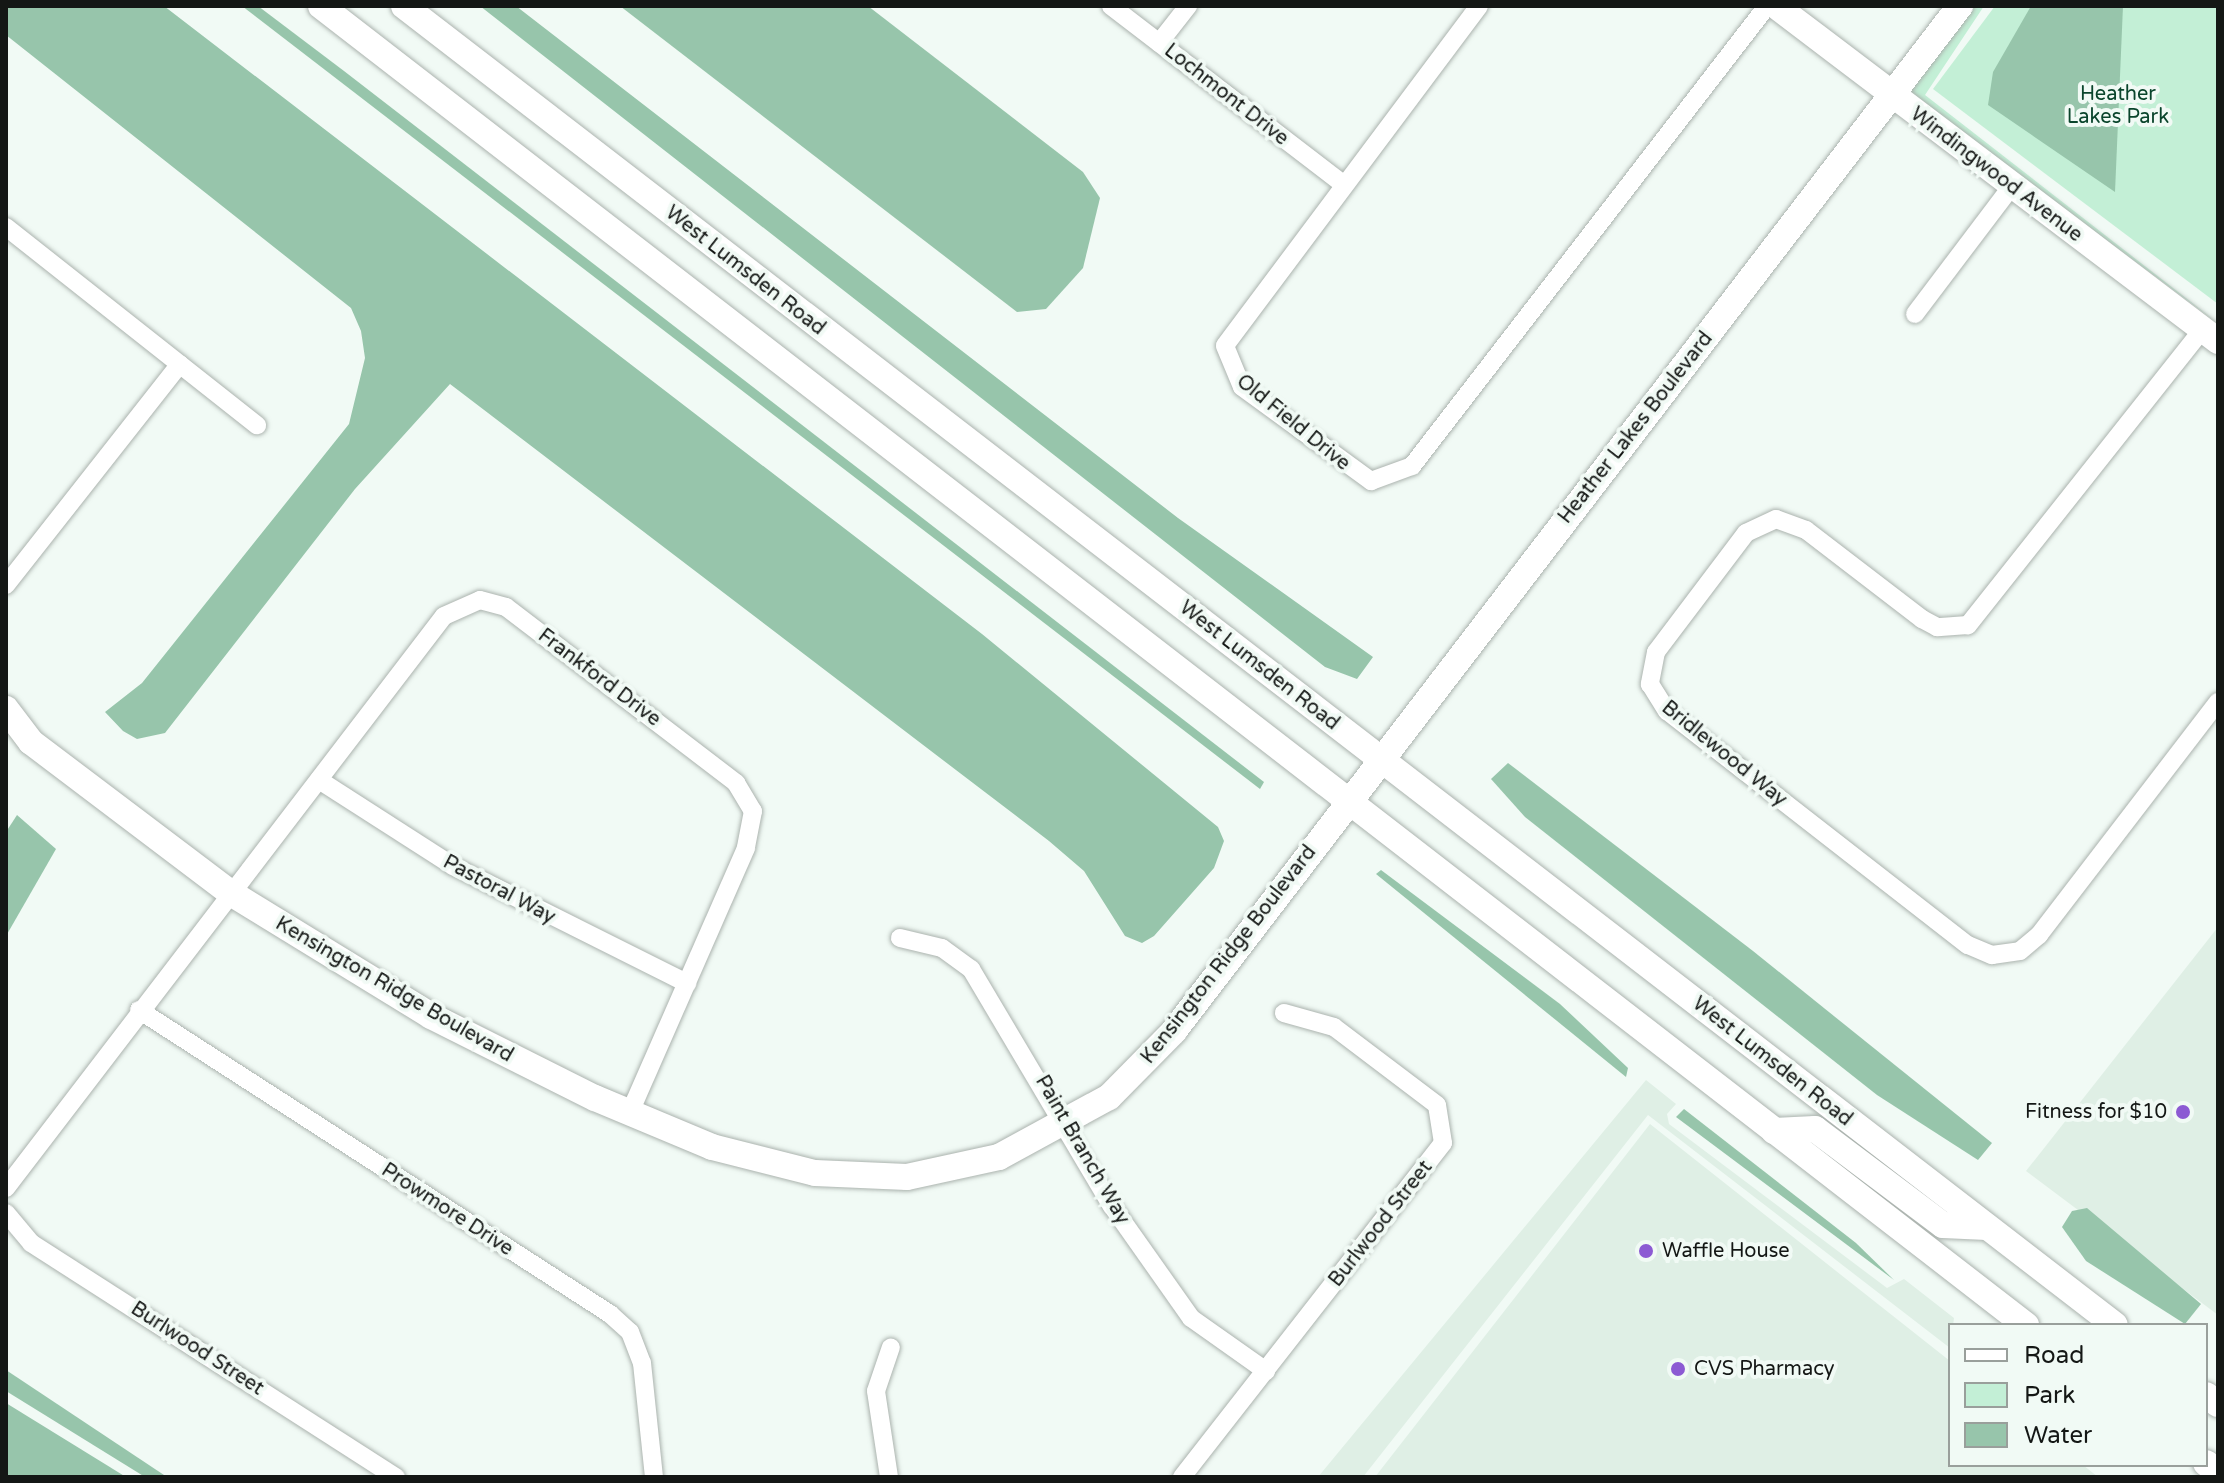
<!DOCTYPE html>
<html>
<head>
<meta charset="utf-8">
<style>
	body { margin:0 }
	#map { position:relative; width:2224px; height:1483px; overflow:hidden; background:#f1faf5; font-family:"Varela Round",sans-serif }
	div>[style] { position:absolute }
	.built>* { inset:0; background:#dfefe5 }
	.green>* { inset:0; background:#c3efd6 }
	.water>* { inset:0; background:#97c5ab }
	.roads { filter:drop-shadow(0 0 2px #abb3ae) drop-shadow(0 0 2px #abb3ae) }
	.street>* { height:18px; margin:-9px; padding:0 9px; transform-origin:9px; border-radius:9px; background:#fff }
	.secondary>* { height:26px; margin:-13px; padding:0 13px; transform-origin:13px; border-radius:13px; background:#fff }
	.dots>* { width:22px; height:22px; translate:-50% -50%; box-sizing:border-box; border:4px solid #f1faf5; border-radius:50% }
	span { translate:-50% -50%; white-space:nowrap; text-align:center; line-height:1.15; -webkit-text-stroke:8px #f1faf5; paint-order:stroke }
	.park-label { font-size:20px; color:#0a452c }
	.street-label { font-size:20px; color:#141715 }
	.poi-label { font-size:20px; color:#141715 }
	.right { translate:-100% -50%; text-align:right }
	.left { translate:0 -50%; text-align:left }
	.frame { position:absolute; inset:0; border:8px solid #141715; pointer-events:none }
	.legend { position:absolute; left:1948px; top:1323px; width:260px; height:144px; box-sizing:border-box; background:#f1faf5; border:2px solid #999f9b; margin:0; padding:10px 14px; list-style:none; font-size:24px; color:#141715 }
	.legend li { display:flex; align-items:center; gap:16px; height:40px }
	.legend b { width:40px; border:2px solid #999f9b }
</style>
</head>
<body>
<div id="map">
	<div class="built">
		<i style="clip-path:polygon(2218px 927px,2218px 1315px,2026px 1171px)"></i>
		<i style="clip-path:polygon(1646px 1080px,1676px 1104px,1667px 1114px,1669px 1124px,1887px 1288px,1904px 1279px,1954px 1318px,1950px 1348px,1648px 1115px,1363px 1477px,1318px 1477px)"></i>
		<i style="clip-path:polygon(1650px 1124px,1950px 1361px,1950px 1465px,2083px 1465px,2098px 1477px,1375px 1477px)"></i>
	</div>
	<div class="green">
		<i style="clip-path:polygon(1972px 6px,1984px 6px,1925px 95px,2218px 323px,1907px 92px)"></i>
		<i style="clip-path:polygon(1995px 6px,2218px 6px,2218px 304px,1933px 89px)"></i>
	</div>
	<div class="water">
		<i style="clip-path:polygon(6px 6px,164px 6px,982px 634px,1218px 827px,1224px 841px,1214px 868px,1154px 936px,1142px 943px,1125px 936px,1084px 871px,1049px 841px,450px 384px,355px 489px,165px 733px,137px 739px,123px 731px,105px 712px,142px 683px,349px 424px,365px 358px,361px 331px,351px 308px,6px 35px)"></i>
		<i style="clip-path:polygon(242px 6px,258px 6px,344px 71px,1264px 782px,1260px 789px)"></i>
		<i style="clip-path:polygon(480px 6px,516px 6px,1178px 518px,1373px 657px,1357px 679px,1325px 667px)"></i>
		<i style="clip-path:polygon(620px 6px,868px 6px,1083px 172px,1100px 198px,1083px 268px,1046px 309px,1017px 312px)"></i>
		<i style="clip-path:polygon(2031px 6px,2123px 6px,2115px 192px,1988px 105px,1993px 72px)"></i>
		<i style="clip-path:polygon(1508px 763px,1753px 951px,1992px 1143px,1978px 1160px,1877px 1095px,1525px 817px,1491px 779px)"></i>
		<i style="clip-path:polygon(17px 815px,56px 849px,6px 936px,6px 832px)"></i>
		<i style="clip-path:polygon(1381px 870px,1560px 1004px,1628px 1068px,1626px 1077px,1376px 874px)"></i>
		<i style="clip-path:polygon(1684px 1109px,1856px 1243px,1894px 1280px,1676px 1117px)"></i>
		<i style="clip-path:polygon(2087px 1208px,2201px 1304px,2185px 1324px,2086px 1261px,2062px 1227px,2072px 1211px)"></i>
		<i style="clip-path:polygon(6px 1370px,167px 1477px,145px 1477px,6px 1391px)"></i>
		<i style="clip-path:polygon(6px 1403px,126px 1477px,6px 1477px)"></i>
	</div>
	<div class="roads">
		<div class="street">
			<i style="left:1111px;top:6px;width:291px;rotate:37.5deg"></i>
			<i style="left:1479px;top:6px;width:424px;rotate:126.8deg"></i>
			<i style="left:1225px;top:346px;width:44px;rotate:67.5deg"></i>
			<i style="left:1242px;top:387px;width:160px;rotate:36.1deg"></i>
			<i style="left:1371px;top:481px;width:44px;rotate:-20.1deg"></i>
			<i style="left:1412px;top:466px;width:581px;rotate:-52.34deg"></i>
			<i style="left:1159px;top:43px;width:47px;rotate:-51.9deg"></i>
			<i style="left:6px;top:227px;width:320px;rotate:38.3deg"></i>
			<i style="left:1915px;top:314px;width:159px;rotate:-52.9deg"></i>
			<i style="left:2202px;top:330px;width:377px;rotate:128.4deg"></i>
			<i style="left:1968px;top:625px;width:31px;rotate:176deg"></i>
			<i style="left:1937px;top:627px;width:17px;rotate:-152deg"></i>
			<i style="left:1922px;top:619px;width:146px;rotate:-142.5deg"></i>
			<i style="left:1806px;top:530px;width:32px;rotate:-160deg"></i>
			<i style="left:1776px;top:519px;width:33px;rotate:155deg"></i>
			<i style="left:1746px;top:533px;width:149px;rotate:127.1deg"></i>
			<i style="left:1656px;top:652px;width:33px;rotate:101deg"></i>
			<i style="left:1650px;top:684px;width:32px;rotate:58deg"></i>
			<i style="left:1667px;top:711px;width:381px;rotate:37.9deg"></i>
			<i style="left:1968px;top:945px;width:26px;rotate:23deg"></i>
			<i style="left:1992px;top:955px;width:28px;rotate:-8deg"></i>
			<i style="left:2020px;top:951px;width:25px;rotate:-40deg"></i>
			<i style="left:2039px;top:935px;width:294px;rotate:-52.5deg"></i>
			<i style="left:6px;top:585px;width:281px;rotate:-51.8deg"></i>
			<i style="left:319px;top:780px;width:159px;rotate:32.7deg"></i>
			<i style="left:453px;top:866px;width:262px;rotate:26.6deg"></i>
			<i style="left:900px;top:938px;width:43px;rotate:13.4deg"></i>
			<i style="left:942px;top:948px;width:36px;rotate:36deg"></i>
			<i style="left:971px;top:969px;width:276px;rotate:59.3deg"></i>
			<i style="left:1112px;top:1206px;width:137px;rotate:54.8deg"></i>
			<i style="left:1191px;top:1318px;width:92px;rotate:35.2deg"></i>
			<i style="left:139px;top:1010px;width:561px;rotate:32.84deg"></i>
			<i style="left:610px;top:1314px;width:27px;rotate:42deg"></i>
			<i style="left:630px;top:1332px;width:33px;rotate:69deg"></i>
			<i style="left:642px;top:1363px;width:115px;rotate:84deg"></i>
			<i style="left:6px;top:1188px;width:720px;rotate:-52.56deg"></i>
			<i style="left:444px;top:616px;width:39px;rotate:-24deg"></i>
			<i style="left:480px;top:600px;width:27px;rotate:15deg"></i>
			<i style="left:506px;top:607px;width:290px;rotate:37.4deg"></i>
			<i style="left:736px;top:783px;width:33px;rotate:59deg"></i>
			<i style="left:753px;top:811px;width:38px;rotate:101deg"></i>
			<i style="left:746px;top:848px;width:291px;rotate:113.7deg"></i>
			<i style="left:6px;top:1213px;width:39px;rotate:50deg"></i>
			<i style="left:31px;top:1243px;width:434px;rotate:32.7deg"></i>
			<i style="left:889px;top:1477px;width:87px;rotate:-98.6deg"></i>
			<i style="left:876px;top:1391px;width:46px;rotate:-71.2deg"></i>
			<i style="left:1182px;top:1477px;width:424px;rotate:-52deg"></i>
			<i style="left:1443px;top:1143px;width:38px;rotate:-99deg"></i>
			<i style="left:1437px;top:1105px;width:129px;rotate:-142.9deg"></i>
			<i style="left:1334px;top:1027px;width:52px;rotate:-164.4deg"></i>
		</div>
		<div class="secondary">
			<i style="left:321px;top:6px;width:2156px;rotate:37.73deg"></i>
			<i style="left:404px;top:6px;width:2160px;rotate:37.63deg"></i>
			<i style="left:1776px;top:6px;width:555px;rotate:37.16deg"></i>
			<i style="left:6px;top:709px;width:41px;rotate:52.9deg"></i>
			<i style="left:31px;top:742px;width:248px;rotate:37.1deg"></i>
			<i style="left:229px;top:892px;width:237px;rotate:31.5deg"></i>
			<i style="left:431px;top:1016px;width:183px;rotate:26.6deg"></i>
			<i style="left:595px;top:1098px;width:127px;rotate:22.7deg"></i>
			<i style="left:712px;top:1147px;width:106px;rotate:14.2deg"></i>
			<i style="left:815px;top:1173px;width:92px;rotate:2.5deg"></i>
			<i style="left:907px;top:1177px;width:94px;rotate:-12.3deg"></i>
			<i style="left:999px;top:1157px;width:125px;rotate:-28.6deg"></i>
			<i style="left:1109px;top:1097px;width:93px;rotate:-45.4deg"></i>
			<i style="left:1174px;top:1031px;width:1292px;rotate:-52.52deg"></i>
			<i style="left:1774px;top:1131px;width:41px;rotate:-2.8deg"></i>
			<i style="left:1815px;top:1129px;width:160px;rotate:36.9deg"></i>
			<i style="left:1943px;top:1225px;width:44px;rotate:2.6deg"></i>
			<i style="left:2206px;top:1395px;width:15px;rotate:37deg"></i>
			<i style="left:2206px;top:1463px;width:15px;rotate:37deg"></i>
		</div>
	</div>
	<div class="dots">
		<i style="left:2183px;top:1112px;background:#8c5ad3"></i>
		<i style="left:1646px;top:1251px;background:#8c5ad3"></i>
		<i style="left:1678px;top:1369px;background:#8c5ad3"></i>
	</div>
	<div class="park-label">
		<span style="left:2118px;top:106px">Heather<br>Lakes Park</span>
	</div>
	<div class="street-label">
		<span style="left:1226px;top:95px;rotate:38deg">Lochmont Drive</span>
		<span style="left:1996px;top:175px;rotate:37deg">Windingwood Avenue</span>
		<span style="left:745px;top:271px;rotate:38deg">West Lumsden Road</span>
		<span style="left:1293px;top:423px;rotate:39deg">Old Field Drive</span>
		<span style="left:1636px;top:428px;rotate:-52deg">Heather Lakes Boulevard</span>
		<span style="left:1259px;top:666px;rotate:38deg">West Lumsden Road</span>
		<span style="left:599px;top:678px;rotate:37deg">Frankford Drive</span>
		<span style="left:1724px;top:754px;rotate:39deg">Bridlewood Way</span>
		<span style="left:499px;top:890px;rotate:28deg">Pastoral Way</span>
		<span style="left:1229px;top:955px;rotate:-52deg">Kensington Ridge Boulevard</span>
		<span style="left:394px;top:990px;rotate:30deg">Kensington Ridge Boulevard</span>
		<span style="left:1772px;top:1062px;rotate:38deg">West Lumsden Road</span>
		<span style="left:1082px;top:1150px;rotate:60deg">Paint Branch Way</span>
		<span style="left:447px;top:1210px;rotate:33deg">Prowmore Drive</span>
		<span style="left:1381px;top:1224px;rotate:-52deg">Burlwood Street</span>
		<span style="left:197px;top:1349px;rotate:33deg">Burlwood Street</span>
	</div>
	<div class="poi-label">
		<span class="right" style="left:2167px;top:1112px">Fitness for $10</span>
		<span class="left" style="left:1662px;top:1251px">Waffle House</span>
		<span class="left" style="left:1694px;top:1369px">CVS Pharmacy</span>
	</div>
	<div class="frame"></div>
	<ul class="legend">
	<li><b style="height:10px;background:#fff"></b>Road</li>
	<li><b style="height:22px;background:#c3efd6"></b>Park</li>
	<li><b style="height:22px;background:#97c5ab"></b>Water</li>
	</ul>
</div>
</body>
</html>
